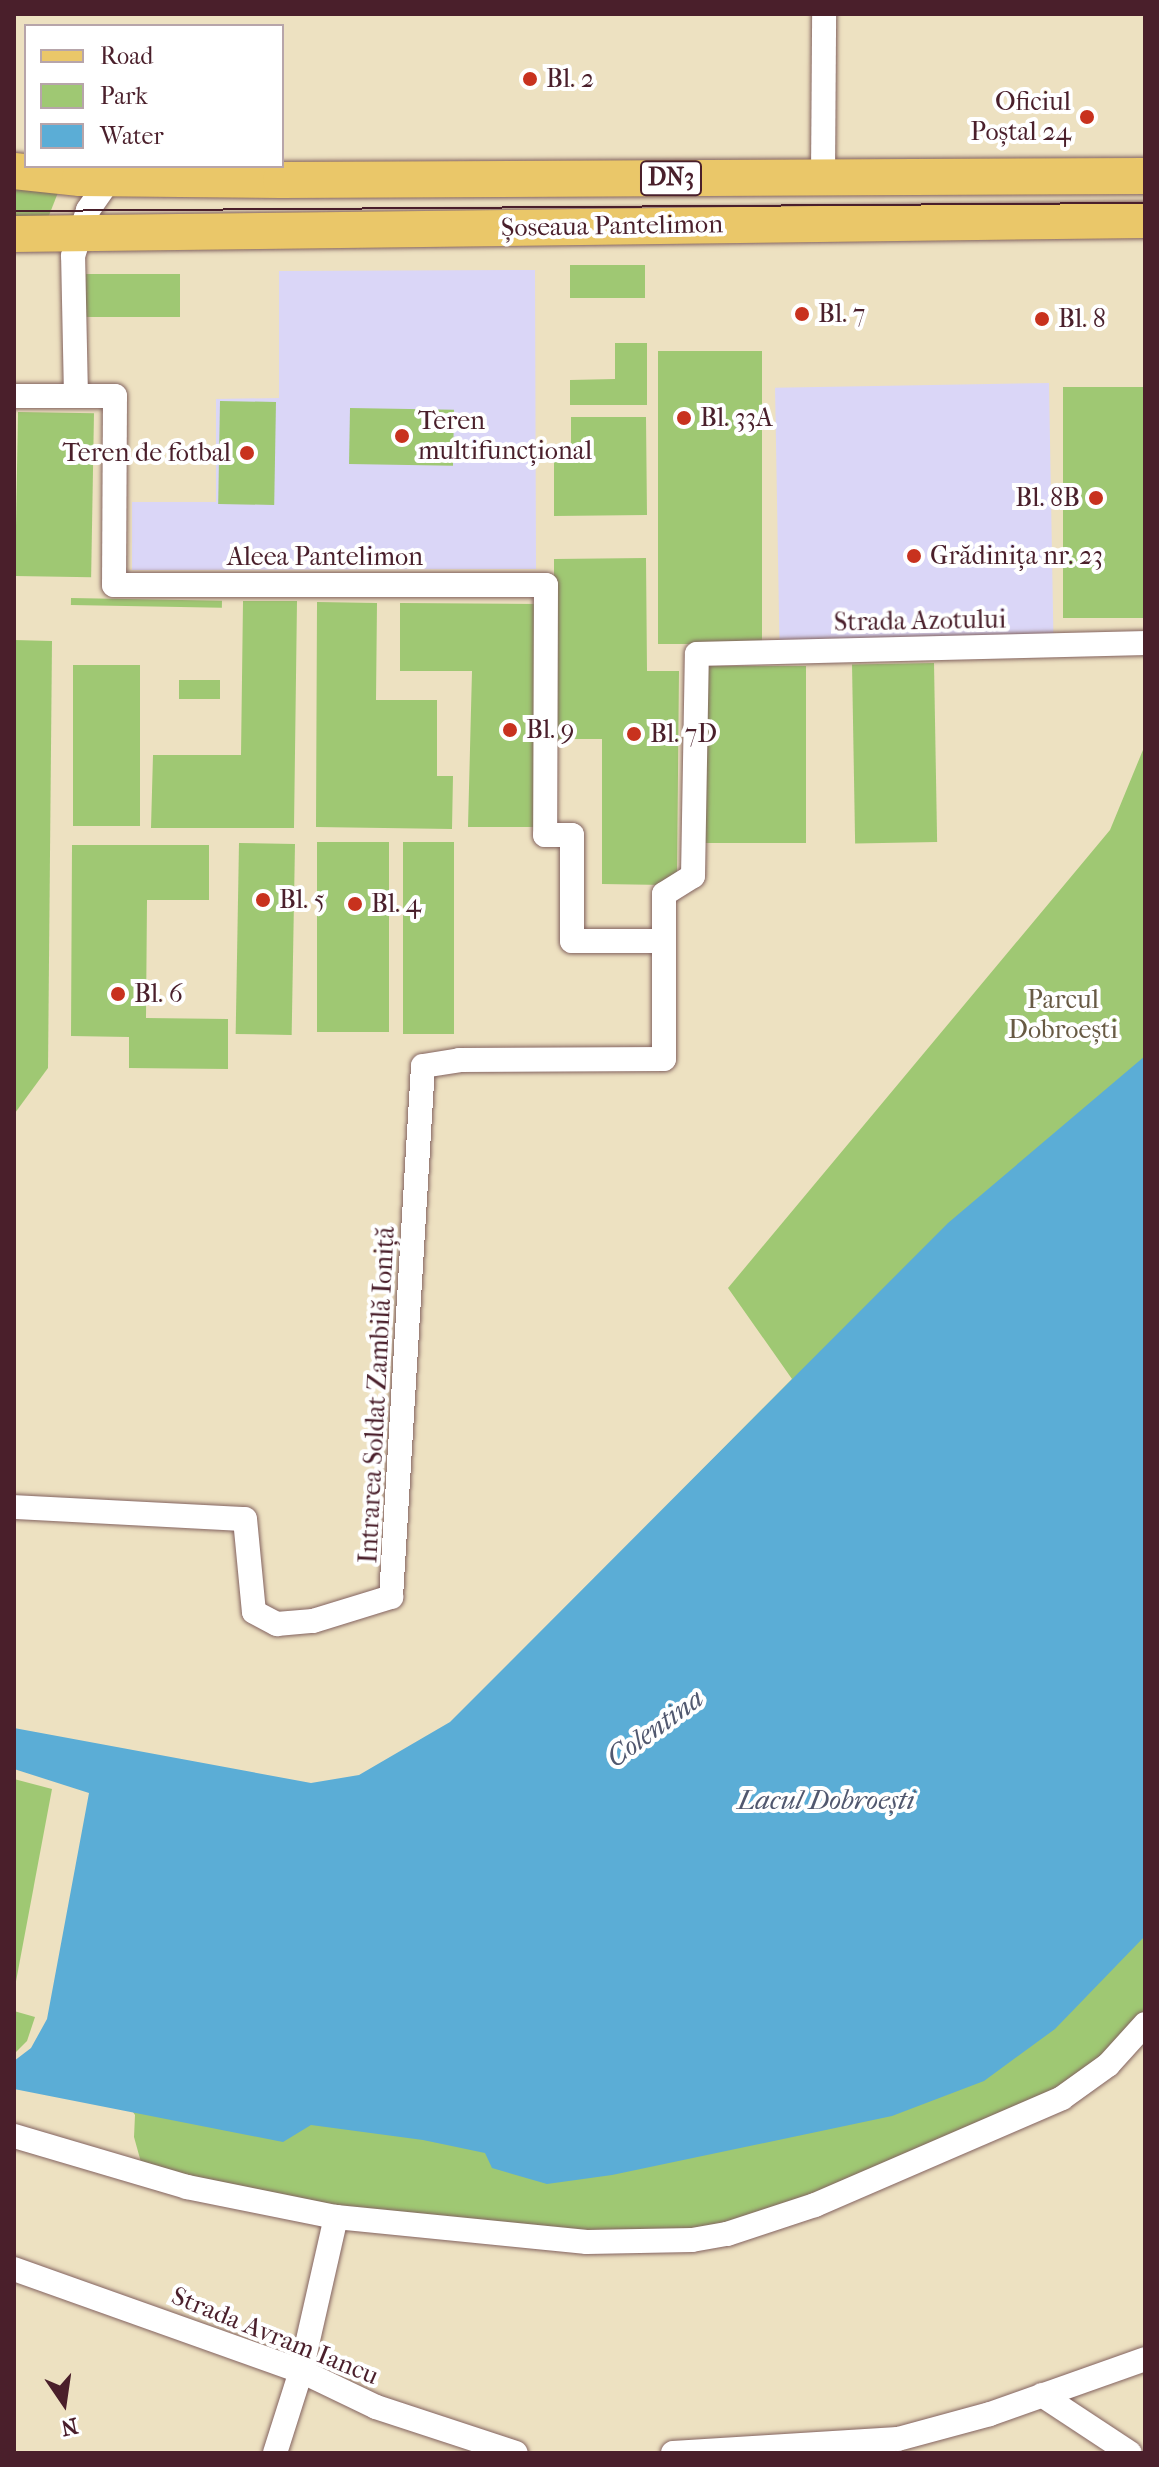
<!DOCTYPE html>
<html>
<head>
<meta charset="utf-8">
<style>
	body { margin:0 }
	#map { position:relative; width:1159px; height:2467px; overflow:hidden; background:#ede1c1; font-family:"IM FELL French Canon",serif }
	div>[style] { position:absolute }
	.built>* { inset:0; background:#dad6f7; transform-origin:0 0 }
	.green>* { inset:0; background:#9fc873; transform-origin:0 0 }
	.water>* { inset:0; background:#5badd6 }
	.roads { filter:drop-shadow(0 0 2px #836360) drop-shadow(0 0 2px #836360) }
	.minor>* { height:24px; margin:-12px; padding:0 12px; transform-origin:12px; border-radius:12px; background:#fff }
	.primary>* { height:36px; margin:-18px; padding:0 18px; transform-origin:18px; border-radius:18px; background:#eac769 }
	.tram>* { height:2px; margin:-1px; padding:0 1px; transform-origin:1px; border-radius:1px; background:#4a1f2b }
	.dots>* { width:22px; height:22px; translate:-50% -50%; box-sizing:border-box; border:4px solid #fff; border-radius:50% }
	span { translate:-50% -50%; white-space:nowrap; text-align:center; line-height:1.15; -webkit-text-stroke:8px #fff; paint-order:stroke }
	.shield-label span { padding:2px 6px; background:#fff; border:2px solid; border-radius:6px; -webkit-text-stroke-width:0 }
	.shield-label { font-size:24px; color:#4a1f2b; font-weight:700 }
	.poi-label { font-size:26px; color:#4a1f2b }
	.left { translate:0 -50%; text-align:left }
	.right { translate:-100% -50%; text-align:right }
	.street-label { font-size:26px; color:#4a1f2b }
	.park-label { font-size:26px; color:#685a44 }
	.water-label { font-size:28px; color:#51586f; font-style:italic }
	.frame { position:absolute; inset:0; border:16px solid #4a1f2b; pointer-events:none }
	.legend { position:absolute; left:24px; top:24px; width:260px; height:144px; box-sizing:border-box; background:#fff; border:2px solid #b7a5aa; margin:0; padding:10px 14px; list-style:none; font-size:24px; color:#4a1f2b }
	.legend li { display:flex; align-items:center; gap:16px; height:40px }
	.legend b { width:40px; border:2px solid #b7a5aa }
	.north { position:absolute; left:24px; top:2363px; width:80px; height:80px; -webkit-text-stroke:6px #fff; paint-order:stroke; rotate:167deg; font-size:22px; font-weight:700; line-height:32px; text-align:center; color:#4a1f2b }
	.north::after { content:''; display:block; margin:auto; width:28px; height:36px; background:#4a1f2b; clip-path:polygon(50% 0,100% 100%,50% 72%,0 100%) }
</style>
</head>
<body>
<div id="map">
	<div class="built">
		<i style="clip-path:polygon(535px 270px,536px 569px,132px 570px,132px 502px,216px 502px,216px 399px,279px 398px,279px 271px)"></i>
		<i style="left:1049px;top:383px;width:255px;height:274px;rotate:89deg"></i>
	</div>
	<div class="green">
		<i style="clip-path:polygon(14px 182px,59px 190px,48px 218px,14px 219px)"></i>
		<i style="left:570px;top:265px;width:75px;height:33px"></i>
		<i style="left:86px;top:274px;width:94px;height:43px"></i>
		<i style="clip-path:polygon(615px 343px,647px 343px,647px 405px,570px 405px,570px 380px,615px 379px)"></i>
		<i style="left:762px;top:351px;width:293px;height:104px;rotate:90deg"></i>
		<i style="left:1145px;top:387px;width:231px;height:82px;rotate:90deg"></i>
		<i style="left:220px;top:401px;width:56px;height:103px;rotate:1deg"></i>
		<i style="left:350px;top:408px;width:104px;height:56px;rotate:1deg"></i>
		<i style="left:18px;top:412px;width:76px;height:164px;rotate:1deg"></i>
		<i style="clip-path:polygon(571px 417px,646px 417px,647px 515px,554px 516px,554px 458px,571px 458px)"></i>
		<i style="clip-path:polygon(646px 558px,647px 671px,679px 671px,677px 876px,665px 885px,602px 884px,602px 739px,554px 739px,554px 559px)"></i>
		<i style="left:71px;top:598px;width:151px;height:7px;rotate:1deg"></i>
		<i style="clip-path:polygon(243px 601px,297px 601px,294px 828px,151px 828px,153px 755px,241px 755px)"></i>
		<i style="clip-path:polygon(317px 602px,377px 603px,376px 700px,437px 700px,437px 776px,453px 776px,452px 829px,316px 827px)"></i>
		<i style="clip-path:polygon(400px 603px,538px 604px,536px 827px,468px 827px,472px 671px,400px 671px)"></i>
		<i style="clip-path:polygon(14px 640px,52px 641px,48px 1068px,15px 1113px)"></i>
		<i style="left:934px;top:663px;width:179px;height:82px;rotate:89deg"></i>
		<i style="left:73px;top:665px;width:67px;height:161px"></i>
		<i style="left:806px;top:666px;width:177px;height:101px;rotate:90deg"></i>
		<i style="left:179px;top:680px;width:41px;height:19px"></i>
		<i style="clip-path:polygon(1145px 745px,1145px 1207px,482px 1693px,792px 1379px,728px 1288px,1110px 830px)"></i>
		<i style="left:317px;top:842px;width:72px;height:190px"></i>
		<i style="left:403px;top:842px;width:51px;height:192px"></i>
		<i style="left:239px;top:843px;width:56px;height:191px;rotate:1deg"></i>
		<i style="clip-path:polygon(72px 845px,209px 845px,209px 900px,147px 900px,146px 1018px,228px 1019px,228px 1069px,129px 1068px,129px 1037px,71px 1036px)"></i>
		<i style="clip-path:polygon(14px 1779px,52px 1789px,14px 1992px)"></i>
		<i style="clip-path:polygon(1145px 1866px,1145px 2014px,1112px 2049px,1049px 2093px,781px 2209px,716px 2228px,661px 2233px,556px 2229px,340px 2206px,142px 2166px,134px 2137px,135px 2115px,117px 2088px)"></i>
		<i style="clip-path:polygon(14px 2011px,35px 2017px,27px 2041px,14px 2054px)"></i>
	</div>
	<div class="water">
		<i style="clip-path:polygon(1145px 1056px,1145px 1936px,1055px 2029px,984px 2081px,892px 2116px,612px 2175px,547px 2184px,492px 2168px,485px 2153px,423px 2140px,311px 2125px,283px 2142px,14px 2089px,14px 2061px,31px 2048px,47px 2019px,89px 1793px,14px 1769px,14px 1728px,311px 1783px,359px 1775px,450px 1722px,948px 1223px)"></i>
	</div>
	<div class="roads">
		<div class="minor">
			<i style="left:823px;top:177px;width:163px;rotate:-89.6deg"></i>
			<i style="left:14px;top:396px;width:101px"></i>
			<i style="left:115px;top:396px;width:189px;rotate:90.3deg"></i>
			<i style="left:114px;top:585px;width:432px"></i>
			<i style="left:546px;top:585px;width:250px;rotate:90.2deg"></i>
			<i style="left:545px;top:835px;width:27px"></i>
			<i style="left:572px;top:835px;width:106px;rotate:90deg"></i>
			<i style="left:572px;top:941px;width:92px"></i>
			<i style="left:76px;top:396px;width:140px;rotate:-91.2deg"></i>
			<i style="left:73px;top:256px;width:48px;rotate:-71.9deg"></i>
			<i style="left:88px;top:210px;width:39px;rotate:-55deg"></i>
			<i style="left:14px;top:1507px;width:231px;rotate:3deg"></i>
			<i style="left:245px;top:1519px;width:93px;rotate:84.5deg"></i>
			<i style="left:254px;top:1612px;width:26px;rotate:28deg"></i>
			<i style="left:277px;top:1624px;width:36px;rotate:-5deg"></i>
			<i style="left:313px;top:1621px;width:82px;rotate:-17.1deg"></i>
			<i style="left:391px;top:1597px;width:532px;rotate:-86.55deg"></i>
			<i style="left:423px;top:1066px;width:36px;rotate:-9deg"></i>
			<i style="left:459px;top:1060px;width:205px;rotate:-0.3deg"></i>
			<i style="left:664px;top:1059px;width:165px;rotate:-90deg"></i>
			<i style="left:664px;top:894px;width:34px;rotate:-32deg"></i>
			<i style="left:693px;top:876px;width:222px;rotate:-89deg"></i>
			<i style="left:697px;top:654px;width:448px;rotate:-1.4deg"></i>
			<i style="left:14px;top:2136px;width:180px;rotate:16.4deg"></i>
			<i style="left:187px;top:2187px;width:152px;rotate:11.4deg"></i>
			<i style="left:336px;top:2217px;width:252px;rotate:5.7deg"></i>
			<i style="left:587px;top:2242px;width:105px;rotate:-1.1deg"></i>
			<i style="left:692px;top:2240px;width:36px;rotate:-10deg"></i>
			<i style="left:727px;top:2234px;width:93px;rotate:-18.2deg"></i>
			<i style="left:815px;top:2205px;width:269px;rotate:-23.4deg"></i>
			<i style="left:1062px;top:2098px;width:57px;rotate:-35.7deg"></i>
			<i style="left:1108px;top:2065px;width:55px;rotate:-47.9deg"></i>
			<i style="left:14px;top:2269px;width:305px;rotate:19.6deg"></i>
			<i style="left:301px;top:2371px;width:83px;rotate:25.6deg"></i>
			<i style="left:376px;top:2407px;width:147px;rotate:18.2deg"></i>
			<i style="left:1042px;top:2395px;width:105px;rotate:33.4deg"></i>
			<i style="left:275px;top:2453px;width:86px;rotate:-72.4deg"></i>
			<i style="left:301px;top:2371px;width:158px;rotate:-77.2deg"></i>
			<i style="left:673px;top:2453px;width:225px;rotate:-3.6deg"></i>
			<i style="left:898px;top:2439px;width:95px;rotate:-15.2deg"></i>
			<i style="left:990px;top:2414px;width:164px;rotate:-19.5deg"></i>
		</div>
		<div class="primary">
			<i style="left:14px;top:171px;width:66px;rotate:6.1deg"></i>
			<i style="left:80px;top:178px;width:201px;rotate:0.6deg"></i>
			<i style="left:281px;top:180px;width:864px;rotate:-0.27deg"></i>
			<i style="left:14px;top:234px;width:1131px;rotate:-0.71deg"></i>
		</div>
	</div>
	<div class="tram">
		<i style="left:14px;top:211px;width:1131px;rotate:-0.41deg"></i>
	</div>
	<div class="dots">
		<i style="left:530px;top:79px;background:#c8321e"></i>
		<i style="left:1087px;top:117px;background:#c8321e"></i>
		<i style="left:802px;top:314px;background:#c8321e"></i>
		<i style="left:1042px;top:319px;background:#c8321e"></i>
		<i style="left:684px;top:418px;background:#c8321e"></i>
		<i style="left:402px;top:436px;background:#c8321e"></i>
		<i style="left:247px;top:453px;background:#c8321e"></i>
		<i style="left:1096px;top:498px;background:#c8321e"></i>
		<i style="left:914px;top:556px;background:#c8321e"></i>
		<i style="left:510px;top:730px;background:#c8321e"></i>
		<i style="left:634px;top:734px;background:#c8321e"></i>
		<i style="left:263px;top:900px;background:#c8321e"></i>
		<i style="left:355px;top:904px;background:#c8321e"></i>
		<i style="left:118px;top:994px;background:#c8321e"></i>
	</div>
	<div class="shield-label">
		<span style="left:671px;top:178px">DN3</span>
	</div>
	<div class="poi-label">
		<span class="left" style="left:546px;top:79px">Bl. 2</span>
		<span class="right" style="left:1071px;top:117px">Oficiul<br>Poștal 24</span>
		<span class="left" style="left:818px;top:314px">Bl. 7</span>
		<span class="left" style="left:1058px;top:319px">Bl. 8</span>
		<span class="left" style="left:700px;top:418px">Bl. 33A</span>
		<span class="left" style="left:418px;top:436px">Teren<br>multifuncțional</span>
		<span class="right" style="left:231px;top:453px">Teren de fotbal</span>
		<span class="right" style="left:1080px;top:498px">Bl. 8B</span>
		<span class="left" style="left:930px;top:556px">Grădinița nr. 23</span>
		<span class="left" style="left:526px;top:730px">Bl. 9</span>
		<span class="left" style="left:650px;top:734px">Bl. 7D</span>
		<span class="left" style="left:279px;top:900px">Bl. 5</span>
		<span class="left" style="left:371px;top:904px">Bl. 4</span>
		<span class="left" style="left:134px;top:994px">Bl. 6</span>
	</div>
	<div class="street-label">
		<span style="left:612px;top:226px;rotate:-1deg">Șoseaua Pantelimon</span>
		<span style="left:325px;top:557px">Aleea Pantelimon</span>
		<span style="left:920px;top:621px;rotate:-1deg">Strada Azotului</span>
		<span style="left:377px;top:1395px;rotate:-87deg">Intrarea Soldat Zambilă Ioniță</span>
		<span style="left:275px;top:2336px;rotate:22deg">Strada Avram Iancu</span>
	</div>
	<div class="park-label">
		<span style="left:1063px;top:1015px">Parcul<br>Dobroești</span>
	</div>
	<div class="water-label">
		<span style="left:655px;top:1728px;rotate:-36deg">Colentina</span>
		<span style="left:826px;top:1800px">Lacul Dobroești</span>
	</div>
	<div class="frame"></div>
	<ul class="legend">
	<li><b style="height:10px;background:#eac769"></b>Road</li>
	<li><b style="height:22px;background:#9fc873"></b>Park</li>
	<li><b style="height:22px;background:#5badd6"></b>Water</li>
	</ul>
	<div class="north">N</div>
</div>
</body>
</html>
